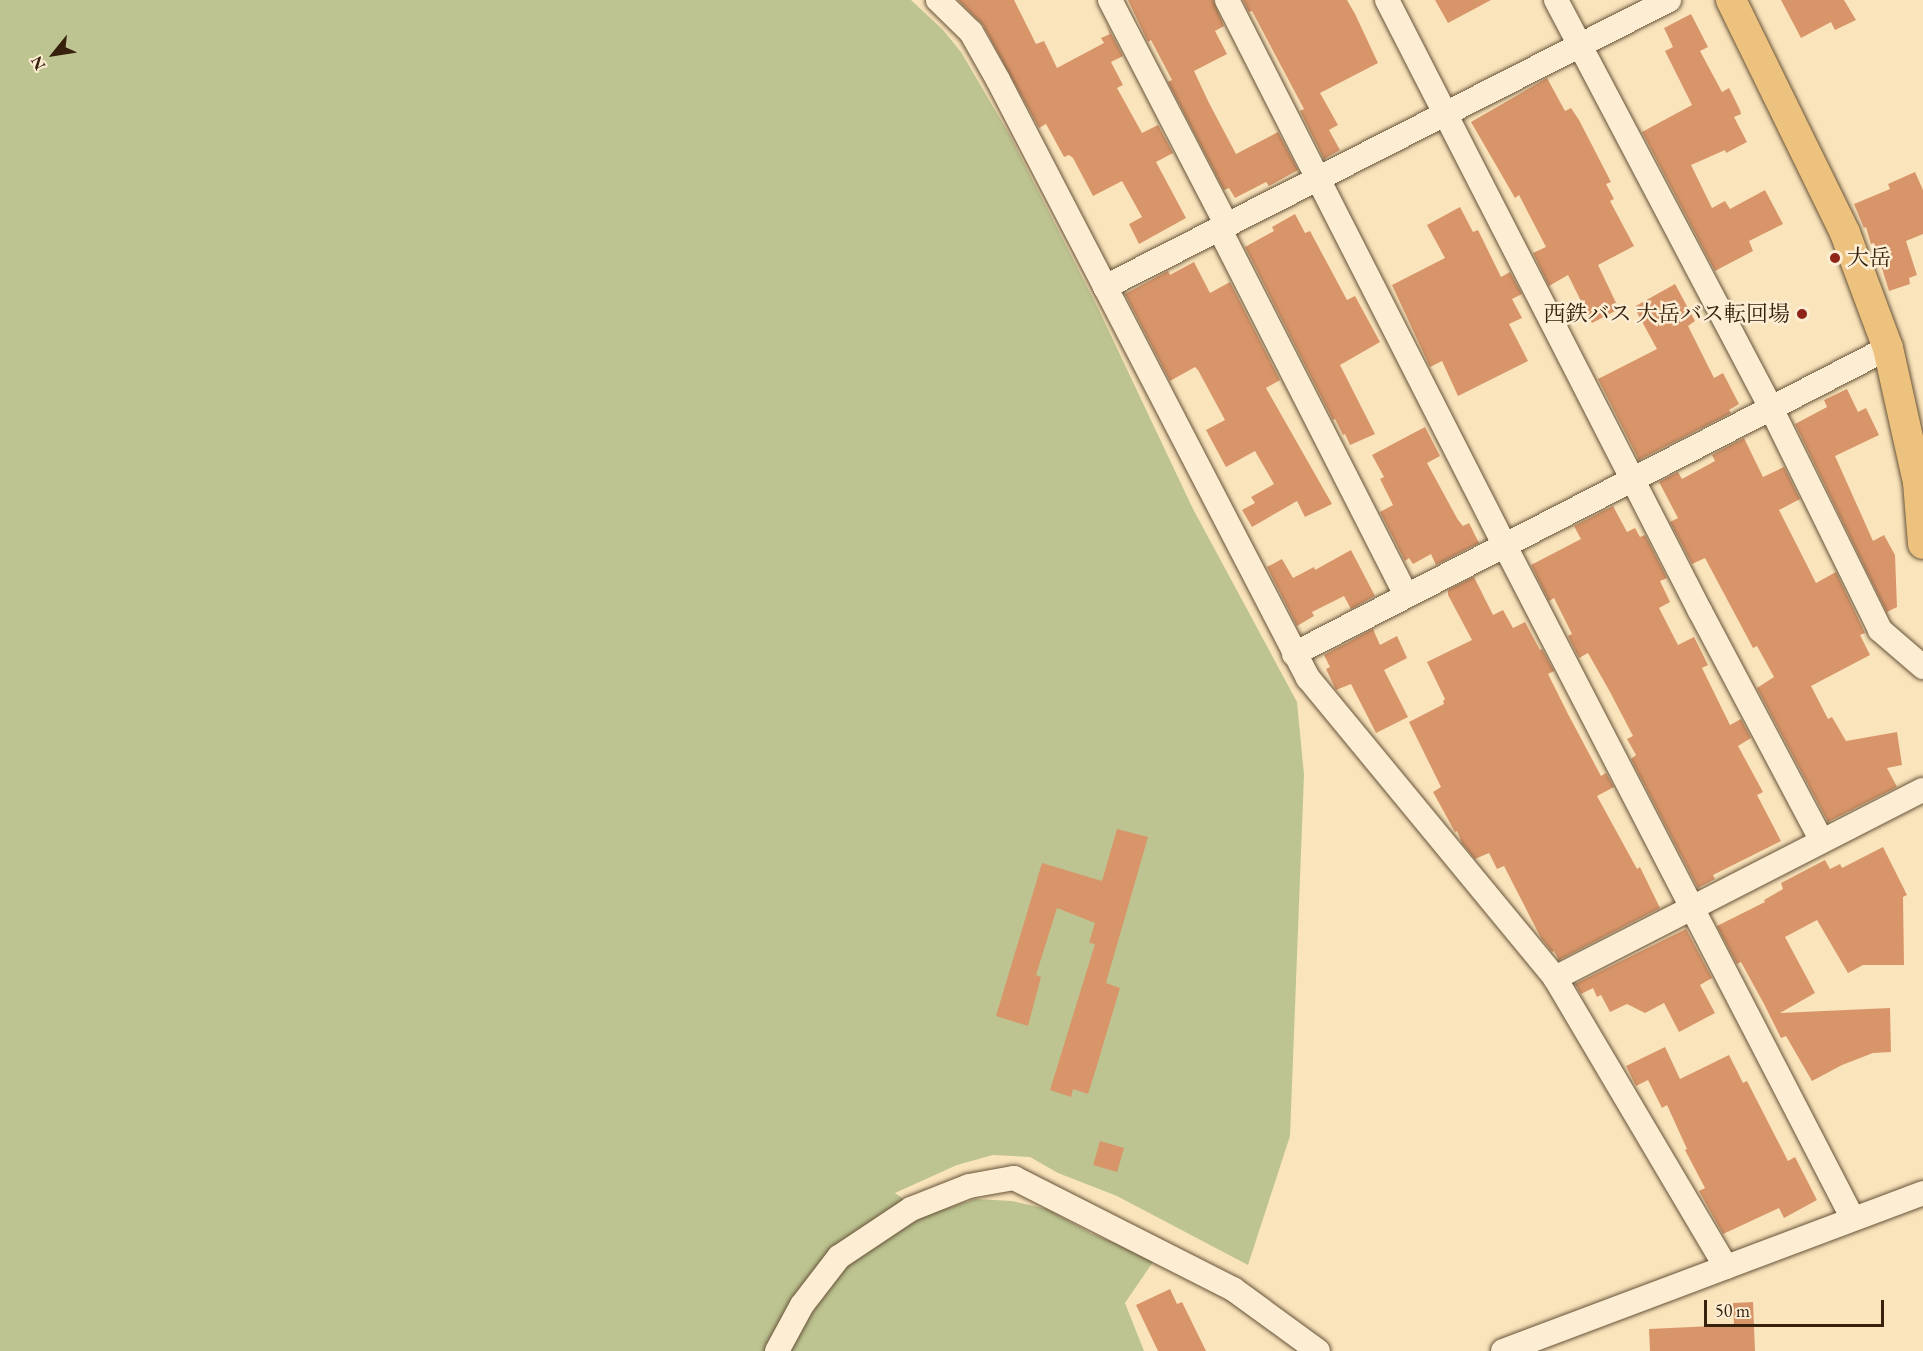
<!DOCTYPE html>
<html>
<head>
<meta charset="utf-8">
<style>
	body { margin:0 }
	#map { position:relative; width:1923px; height:1351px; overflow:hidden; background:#fae4bc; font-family:"EB Garamond","Noto Serif JP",serif }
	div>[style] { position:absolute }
	.green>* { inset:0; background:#bdc491 }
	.building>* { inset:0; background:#d9956a; transform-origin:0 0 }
	.roads { filter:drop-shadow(0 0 2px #665238) drop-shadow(0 0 2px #665238) }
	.minor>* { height:24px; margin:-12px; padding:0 12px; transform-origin:12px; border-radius:12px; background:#fcedd3 }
	.major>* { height:30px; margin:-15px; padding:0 15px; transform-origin:15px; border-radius:15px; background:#edc27e }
	.dots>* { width:16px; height:16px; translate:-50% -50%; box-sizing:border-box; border:3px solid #fcedd3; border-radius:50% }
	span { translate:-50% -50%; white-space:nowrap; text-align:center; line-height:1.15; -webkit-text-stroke:5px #fcedd3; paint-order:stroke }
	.poi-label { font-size:22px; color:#35210c }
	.left { translate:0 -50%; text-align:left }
	.right { translate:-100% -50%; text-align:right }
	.north { position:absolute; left:24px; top:24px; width:60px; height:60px; -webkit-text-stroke:4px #fcedd3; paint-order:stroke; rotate:240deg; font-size:16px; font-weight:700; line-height:24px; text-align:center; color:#35210c }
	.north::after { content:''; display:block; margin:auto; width:21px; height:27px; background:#35210c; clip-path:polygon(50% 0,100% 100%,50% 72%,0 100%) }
	.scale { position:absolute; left:1704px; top:1300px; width:180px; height:27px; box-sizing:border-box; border:3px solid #35210c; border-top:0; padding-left:8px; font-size:18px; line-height:21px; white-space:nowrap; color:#35210c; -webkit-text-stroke:4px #fcedd3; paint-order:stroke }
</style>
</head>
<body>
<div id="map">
	<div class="green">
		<i style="clip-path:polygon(0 0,911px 0,943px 30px,961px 52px,1009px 134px,1097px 306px,1193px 509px,1297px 702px,1304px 775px,1290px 1136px,1248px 1265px,1117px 1196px,1058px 1173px,1030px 1157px,993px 1155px,957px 1165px,895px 1193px,926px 1215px,975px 1199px,1012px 1201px,1047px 1209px,1090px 1233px,1155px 1259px,1125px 1303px,1144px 1351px,0 1351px)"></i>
	</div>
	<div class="building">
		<i style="clip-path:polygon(958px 0,1014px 0,1036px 44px,1044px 41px,1057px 68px,1104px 43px,1101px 38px,1110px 34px,1106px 24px,1123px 56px,1111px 62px,1123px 85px,1117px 88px,1142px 133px,1158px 125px,1173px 153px,1156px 162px,1186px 218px,1139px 244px,1129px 224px,1142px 217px,1122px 181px,1093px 196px,1073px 158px,1069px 155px,1064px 157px,1046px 124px,1039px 128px,983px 25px)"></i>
		<i style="clip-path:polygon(1128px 0,1213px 0,1224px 26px,1215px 31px,1227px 54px,1194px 71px,1209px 103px,1236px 154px,1278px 132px,1298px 170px,1269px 186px,1266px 182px,1235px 198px,1229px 188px,1224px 190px,1168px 82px,1172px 80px,1151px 40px,1148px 42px)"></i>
		<i style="clip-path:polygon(1243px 0,1347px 0,1355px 14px,1378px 63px,1320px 93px,1338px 125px,1329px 130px,1340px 150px,1324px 159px,1300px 111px,1304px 109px,1252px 11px,1249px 12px)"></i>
		<i style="clip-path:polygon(1435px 0,1491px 0,1448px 23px)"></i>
		<i style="clip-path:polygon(1781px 0,1844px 0,1856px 20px,1835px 30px,1831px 22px,1801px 38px)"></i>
		<i style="clip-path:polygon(1691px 14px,1708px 47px,1700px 51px,1722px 92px,1729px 88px,1740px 110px,1741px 114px,1734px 117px,1747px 142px,1726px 153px,1725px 150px,1691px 165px,1712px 208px,1725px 201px,1730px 209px,1765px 190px,1783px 224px,1749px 241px,1753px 251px,1715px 271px,1642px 132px,1692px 105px,1665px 51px,1673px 47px,1664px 28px)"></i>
		<i style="clip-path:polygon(1547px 78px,1565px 111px,1571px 108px,1579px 120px,1611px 182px,1606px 184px,1614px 199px,1610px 201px,1634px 246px,1598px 265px,1619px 309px,1592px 323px,1568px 275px,1549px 286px,1533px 253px,1546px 247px,1519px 195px,1515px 198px,1471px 122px)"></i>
		<i style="clip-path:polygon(1915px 172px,1923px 190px,1923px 234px,1906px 241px,1917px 275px,1909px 278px,1910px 284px,1889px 291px,1874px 243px,1871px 244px,1866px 227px,1864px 228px,1854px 204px,1890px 189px,1888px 184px)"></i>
		<i style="clip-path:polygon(1460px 207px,1473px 232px,1478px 230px,1501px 277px,1510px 272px,1522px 294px,1512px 299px,1522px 318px,1509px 324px,1528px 361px,1458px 396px,1442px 361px,1430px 367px,1392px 285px,1445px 258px,1427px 225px)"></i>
		<i style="clip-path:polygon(1295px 214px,1305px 233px,1310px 231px,1347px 300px,1355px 296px,1380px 342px,1340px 365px,1375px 434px,1350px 445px,1345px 434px,1343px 435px,1335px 419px,1333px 420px,1245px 247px,1274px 231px,1272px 227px)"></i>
		<i style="clip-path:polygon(1194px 262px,1210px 293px,1230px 282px,1280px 380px,1266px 388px,1332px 504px,1305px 517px,1297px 501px,1252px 527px,1242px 510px,1255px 503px,1251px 497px,1274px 484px,1255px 451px,1226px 467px,1206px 430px,1225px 420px,1198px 370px,1195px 367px,1170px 381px,1125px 294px,1168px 271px,1170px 275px)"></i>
		<i style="clip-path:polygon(1675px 284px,1695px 321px,1688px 326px,1714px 378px,1723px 373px,1739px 404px,1729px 410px,1731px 413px,1639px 460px,1598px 379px,1657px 349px,1634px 307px)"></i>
		<i style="clip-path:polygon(1847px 389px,1858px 412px,1866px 408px,1879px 435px,1835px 456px,1873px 541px,1884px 535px,1895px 555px,1897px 607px,1887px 612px,1890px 619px,1795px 424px,1827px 407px,1824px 400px)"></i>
		<i style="clip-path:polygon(1425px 427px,1440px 456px,1427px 463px,1458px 520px,1463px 526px,1469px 523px,1479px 543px,1436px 565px,1431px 554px,1413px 564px,1409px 558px,1405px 561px,1380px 512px,1393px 505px,1380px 479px,1384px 477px,1372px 455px)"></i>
		<i style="clip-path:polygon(1744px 438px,1763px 477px,1784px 467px,1800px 499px,1779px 510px,1816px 583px,1836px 572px,1865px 633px,1860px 635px,1870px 655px,1811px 686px,1828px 719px,1832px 717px,1846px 741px,1897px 732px,1902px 765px,1887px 768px,1897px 787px,1828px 822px,1757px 688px,1774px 677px,1757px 646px,1753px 648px,1705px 558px,1692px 564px,1670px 522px,1678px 518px,1659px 482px,1678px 472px,1682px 479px,1715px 461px,1712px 455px)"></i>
		<i style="clip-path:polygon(1613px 506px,1627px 532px,1635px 528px,1640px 537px,1645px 535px,1667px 578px,1660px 581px,1670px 602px,1659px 608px,1678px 645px,1694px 637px,1708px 665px,1702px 668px,1730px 725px,1741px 719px,1751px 738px,1738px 746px,1763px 792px,1757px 795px,1781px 841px,1713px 875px,1715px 879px,1698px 888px,1631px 759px,1636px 755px,1627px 739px,1633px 736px,1610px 692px,1588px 653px,1579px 658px,1568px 636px,1572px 634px,1554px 598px,1549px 601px,1531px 565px,1581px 539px,1574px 526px)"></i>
		<i style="clip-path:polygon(1351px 550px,1375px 596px,1351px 609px,1344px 596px,1312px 612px,1314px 616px,1297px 626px,1267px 567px,1282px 559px,1293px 578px,1314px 567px,1315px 570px)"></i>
		<i style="clip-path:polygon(1474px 577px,1493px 615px,1503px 610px,1513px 628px,1525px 622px,1540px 650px,1542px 649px,1554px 671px,1548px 674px,1568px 714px,1601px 776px,1606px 773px,1614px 787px,1597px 796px,1637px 869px,1640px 867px,1660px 908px,1559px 960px,1554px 951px,1552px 952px,1541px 938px,1504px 866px,1497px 869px,1489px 853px,1475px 859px,1462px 843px,1457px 831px,1455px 832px,1433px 792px,1441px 787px,1409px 722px,1444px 704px,1443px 701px,1445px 699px,1427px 662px,1472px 640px,1448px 595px,1448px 590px)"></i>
		<i style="clip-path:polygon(1373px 629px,1380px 645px,1397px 636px,1407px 658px,1384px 670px,1408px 717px,1376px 733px,1351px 684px,1336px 690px,1326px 669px,1330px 667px,1324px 655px)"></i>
		<i style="clip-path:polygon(1117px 829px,1148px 837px,1106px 983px,1120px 988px,1095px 1072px,1088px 1094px,1073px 1089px,1071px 1097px,1050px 1090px,1095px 944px,1089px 943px,1095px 923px,1057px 908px,1036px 975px,1041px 977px,1028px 1026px,996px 1016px,1042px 863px,1102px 881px)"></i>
		<i style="clip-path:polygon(1883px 847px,1907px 895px,1903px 897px,1904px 965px,1863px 965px,1848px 973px,1817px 920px,1785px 937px,1815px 993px,1780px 1013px,1890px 1008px,1891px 1052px,1873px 1053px,1842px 1065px,1812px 1081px,1786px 1036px,1781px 1038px,1764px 1004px,1741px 962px,1737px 964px,1717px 926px,1765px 902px,1764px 900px,1783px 889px,1781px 883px,1825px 860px,1830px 869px,1840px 864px,1842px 868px)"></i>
		<i style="clip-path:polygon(1686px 929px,1712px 978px,1700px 985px,1715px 1013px,1679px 1032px,1664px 1003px,1645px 1013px,1627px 1004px,1610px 1012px,1601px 995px,1597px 997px,1593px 988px,1581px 994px,1575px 984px)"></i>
		<i style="clip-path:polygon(1665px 1047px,1680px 1079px,1729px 1055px,1743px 1083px,1747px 1081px,1788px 1161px,1795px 1157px,1817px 1200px,1784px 1218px,1779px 1208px,1723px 1234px,1699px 1191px,1705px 1188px,1685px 1150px,1687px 1149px,1667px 1105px,1662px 1108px,1648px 1080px,1636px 1086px,1626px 1066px)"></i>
		<i style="left:1100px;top:1141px;width:25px;height:25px;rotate:16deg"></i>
		<i style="clip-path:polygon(1170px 1289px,1177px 1304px,1182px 1302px,1206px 1351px,1158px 1351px,1136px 1305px)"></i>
		<i style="clip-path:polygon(1753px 1302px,1755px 1351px,1650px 1351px,1649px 1329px,1734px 1325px,1733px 1303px)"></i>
	</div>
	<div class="roads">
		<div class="minor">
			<i style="left:938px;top:0;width:46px;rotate:44.1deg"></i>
			<i style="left:971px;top:32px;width:55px;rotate:60.6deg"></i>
			<i style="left:998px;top:80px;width:674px;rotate:62.6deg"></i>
			<i style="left:1308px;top:678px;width:389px;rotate:50.5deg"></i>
			<i style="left:1555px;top:978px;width:336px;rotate:59.4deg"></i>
			<i style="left:1110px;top:0;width:254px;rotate:62.6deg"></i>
			<i style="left:1227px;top:0;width:610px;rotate:63.02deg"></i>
			<i style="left:1504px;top:544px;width:758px;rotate:62.66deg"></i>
			<i style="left:1387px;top:0;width:687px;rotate:62.88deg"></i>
			<i style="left:1700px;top:611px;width:259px;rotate:62.1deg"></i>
			<i style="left:1556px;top:0;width:461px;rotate:62.2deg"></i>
			<i style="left:1771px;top:408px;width:247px;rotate:63.8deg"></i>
			<i style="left:1880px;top:630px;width:57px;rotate:40.7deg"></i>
			<i style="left:1220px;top:230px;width:410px;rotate:63deg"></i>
			<i style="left:1105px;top:287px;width:633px;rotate:-26.97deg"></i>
			<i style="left:1294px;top:654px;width:668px;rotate:-27.26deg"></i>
			<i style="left:1555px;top:978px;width:413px;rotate:-27.1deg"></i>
			<i style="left:777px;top:1351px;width:52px;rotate:-61.5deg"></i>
			<i style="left:802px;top:1305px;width:61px;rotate:-52.4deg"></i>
			<i style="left:839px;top:1257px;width:87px;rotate:-33.7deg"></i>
			<i style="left:911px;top:1209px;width:62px;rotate:-21.6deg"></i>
			<i style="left:969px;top:1186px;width:46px;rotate:-10.1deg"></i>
			<i style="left:1014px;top:1178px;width:246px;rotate:26.9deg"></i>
			<i style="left:1233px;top:1289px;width:105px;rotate:36.1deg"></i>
			<i style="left:1503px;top:1351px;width:449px;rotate:-20.6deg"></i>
		</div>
		<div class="major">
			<i style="left:1731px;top:0;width:259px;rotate:63.9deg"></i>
			<i style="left:1845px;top:233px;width:123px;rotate:69.5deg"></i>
			<i style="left:1888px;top:348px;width:137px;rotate:77.4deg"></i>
			<i style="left:1918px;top:482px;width:62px;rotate:85.4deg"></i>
		</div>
	</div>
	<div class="dots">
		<i style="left:1835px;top:258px;background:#8f2418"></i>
		<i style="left:1802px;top:314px;background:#8f2418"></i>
	</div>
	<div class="poi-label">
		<span class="left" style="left:1847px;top:258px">大岳</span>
		<span class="right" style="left:1790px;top:314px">西鉄バス 大岳バス転回場</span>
	</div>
	<div class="north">N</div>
	<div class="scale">50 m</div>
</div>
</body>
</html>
